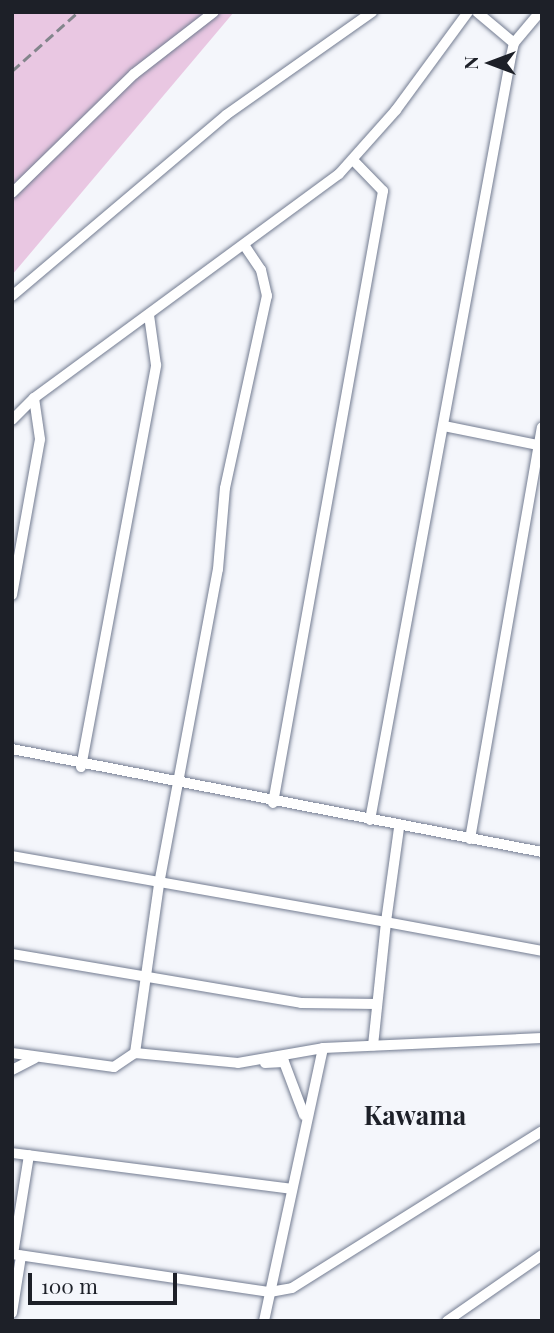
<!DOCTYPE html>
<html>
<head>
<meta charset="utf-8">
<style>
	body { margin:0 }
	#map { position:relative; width:554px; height:1333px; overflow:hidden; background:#f4f6fb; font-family:"Playfair Display",serif }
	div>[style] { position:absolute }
	.green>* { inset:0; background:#e9c7e2 }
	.roads { filter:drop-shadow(0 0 2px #737c91) drop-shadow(0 0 2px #737c91) }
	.minor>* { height:10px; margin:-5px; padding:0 5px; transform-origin:5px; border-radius:5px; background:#fff }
	.rail>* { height:2.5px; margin-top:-1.25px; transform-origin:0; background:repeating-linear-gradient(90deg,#83858c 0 10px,transparent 0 15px) }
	span { translate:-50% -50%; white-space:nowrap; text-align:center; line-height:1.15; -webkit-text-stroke:5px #f4f6fb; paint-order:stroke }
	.district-label { font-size:26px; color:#1d2028; font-weight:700 }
	.frame { position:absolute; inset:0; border:14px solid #1d2028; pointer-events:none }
	.north { position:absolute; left:456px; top:28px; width:70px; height:70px; -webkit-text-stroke:5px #f4f6fb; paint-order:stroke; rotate:270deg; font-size:19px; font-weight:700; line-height:28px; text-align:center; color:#1d2028 }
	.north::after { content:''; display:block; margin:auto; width:24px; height:32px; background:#1d2028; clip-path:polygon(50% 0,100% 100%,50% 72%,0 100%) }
	.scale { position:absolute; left:28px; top:1273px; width:149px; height:32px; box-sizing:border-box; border:4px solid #1d2028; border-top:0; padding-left:9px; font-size:21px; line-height:24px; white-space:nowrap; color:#1d2028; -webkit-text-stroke:5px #f4f6fb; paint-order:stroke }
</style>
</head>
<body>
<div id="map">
	<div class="green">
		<i style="clip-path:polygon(12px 12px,234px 12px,12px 275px)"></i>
	</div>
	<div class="roads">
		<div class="minor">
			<i style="left:477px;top:12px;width:48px;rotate:40deg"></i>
			<i style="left:12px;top:193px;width:170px;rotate:-44.3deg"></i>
			<i style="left:134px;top:74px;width:101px;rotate:-37.8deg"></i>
			<i style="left:12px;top:296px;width:280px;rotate:-40.2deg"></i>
			<i style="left:226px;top:115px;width:179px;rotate:-35.2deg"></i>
			<i style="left:12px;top:420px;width:31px;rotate:-45deg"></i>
			<i style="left:34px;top:398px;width:378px;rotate:-36.3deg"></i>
			<i style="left:339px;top:174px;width:86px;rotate:-48.3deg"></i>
			<i style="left:396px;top:110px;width:122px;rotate:-53.7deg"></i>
			<i style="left:444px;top:426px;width:100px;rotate:11.5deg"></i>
			<i style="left:12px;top:595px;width:158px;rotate:-79.8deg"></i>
			<i style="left:40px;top:439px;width:41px;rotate:-98.3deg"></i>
			<i style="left:12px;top:749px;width:540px;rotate:11deg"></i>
			<i style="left:81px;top:767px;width:409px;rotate:-79.4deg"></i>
			<i style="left:156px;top:365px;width:50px;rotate:-98deg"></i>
			<i style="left:273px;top:803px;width:622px;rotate:-79.81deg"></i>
			<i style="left:383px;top:191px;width:43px;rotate:-134.1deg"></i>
			<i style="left:370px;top:820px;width:777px;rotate:-79.54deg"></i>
			<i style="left:511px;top:56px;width:13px;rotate:-77deg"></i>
			<i style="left:514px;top:43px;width:40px;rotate:-50deg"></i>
			<i style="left:399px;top:828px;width:95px;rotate:97.9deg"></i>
			<i style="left:386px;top:922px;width:159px;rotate:10.5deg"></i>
			<i style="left:470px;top:839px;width:418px;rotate:-80.1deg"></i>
			<i style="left:12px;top:856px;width:380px;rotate:10deg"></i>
			<i style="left:386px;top:922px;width:124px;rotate:96deg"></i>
			<i style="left:12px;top:954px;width:293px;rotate:9.6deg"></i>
			<i style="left:301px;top:1003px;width:76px;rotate:0.8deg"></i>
			<i style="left:12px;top:1053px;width:103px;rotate:7.8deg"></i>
			<i style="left:114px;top:1067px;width:25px;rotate:-34deg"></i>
			<i style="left:135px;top:1053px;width:171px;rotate:-81.9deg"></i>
			<i style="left:159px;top:884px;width:320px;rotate:-79.4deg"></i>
			<i style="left:218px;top:569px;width:81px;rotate:-85.1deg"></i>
			<i style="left:225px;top:488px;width:197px;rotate:-77.7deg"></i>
			<i style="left:267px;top:296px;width:27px;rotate:-103deg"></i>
			<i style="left:261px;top:270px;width:27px;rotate:-124deg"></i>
			<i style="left:135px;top:1053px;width:103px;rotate:5.5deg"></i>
			<i style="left:238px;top:1063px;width:86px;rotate:-10deg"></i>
			<i style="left:323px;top:1048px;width:219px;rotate:-2.6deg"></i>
			<i style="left:265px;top:1063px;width:19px;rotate:-3deg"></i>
			<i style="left:284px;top:1062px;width:57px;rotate:69.3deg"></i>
			<i style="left:12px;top:1070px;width:25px;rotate:-27deg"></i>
			<i style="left:12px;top:1153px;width:282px;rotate:7.3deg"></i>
			<i style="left:12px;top:1254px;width:261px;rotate:8.4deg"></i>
			<i style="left:270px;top:1292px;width:22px;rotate:-10deg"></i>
			<i style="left:292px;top:1288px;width:295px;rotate:-32.1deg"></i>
			<i style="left:13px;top:1254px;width:100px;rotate:-80.8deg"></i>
			<i style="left:12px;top:1313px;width:58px;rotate:-81deg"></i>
			<i style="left:264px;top:1321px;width:279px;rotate:-77.8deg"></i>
			<i style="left:447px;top:1321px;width:116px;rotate:-34.8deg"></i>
		</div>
	</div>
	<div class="rail">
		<i style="left:12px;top:71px;width:89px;rotate:-41.8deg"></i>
	</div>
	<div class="district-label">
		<span style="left:415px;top:1115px">Kawama</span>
	</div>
	<div class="frame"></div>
	<div class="north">N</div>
	<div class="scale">100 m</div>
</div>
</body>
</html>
